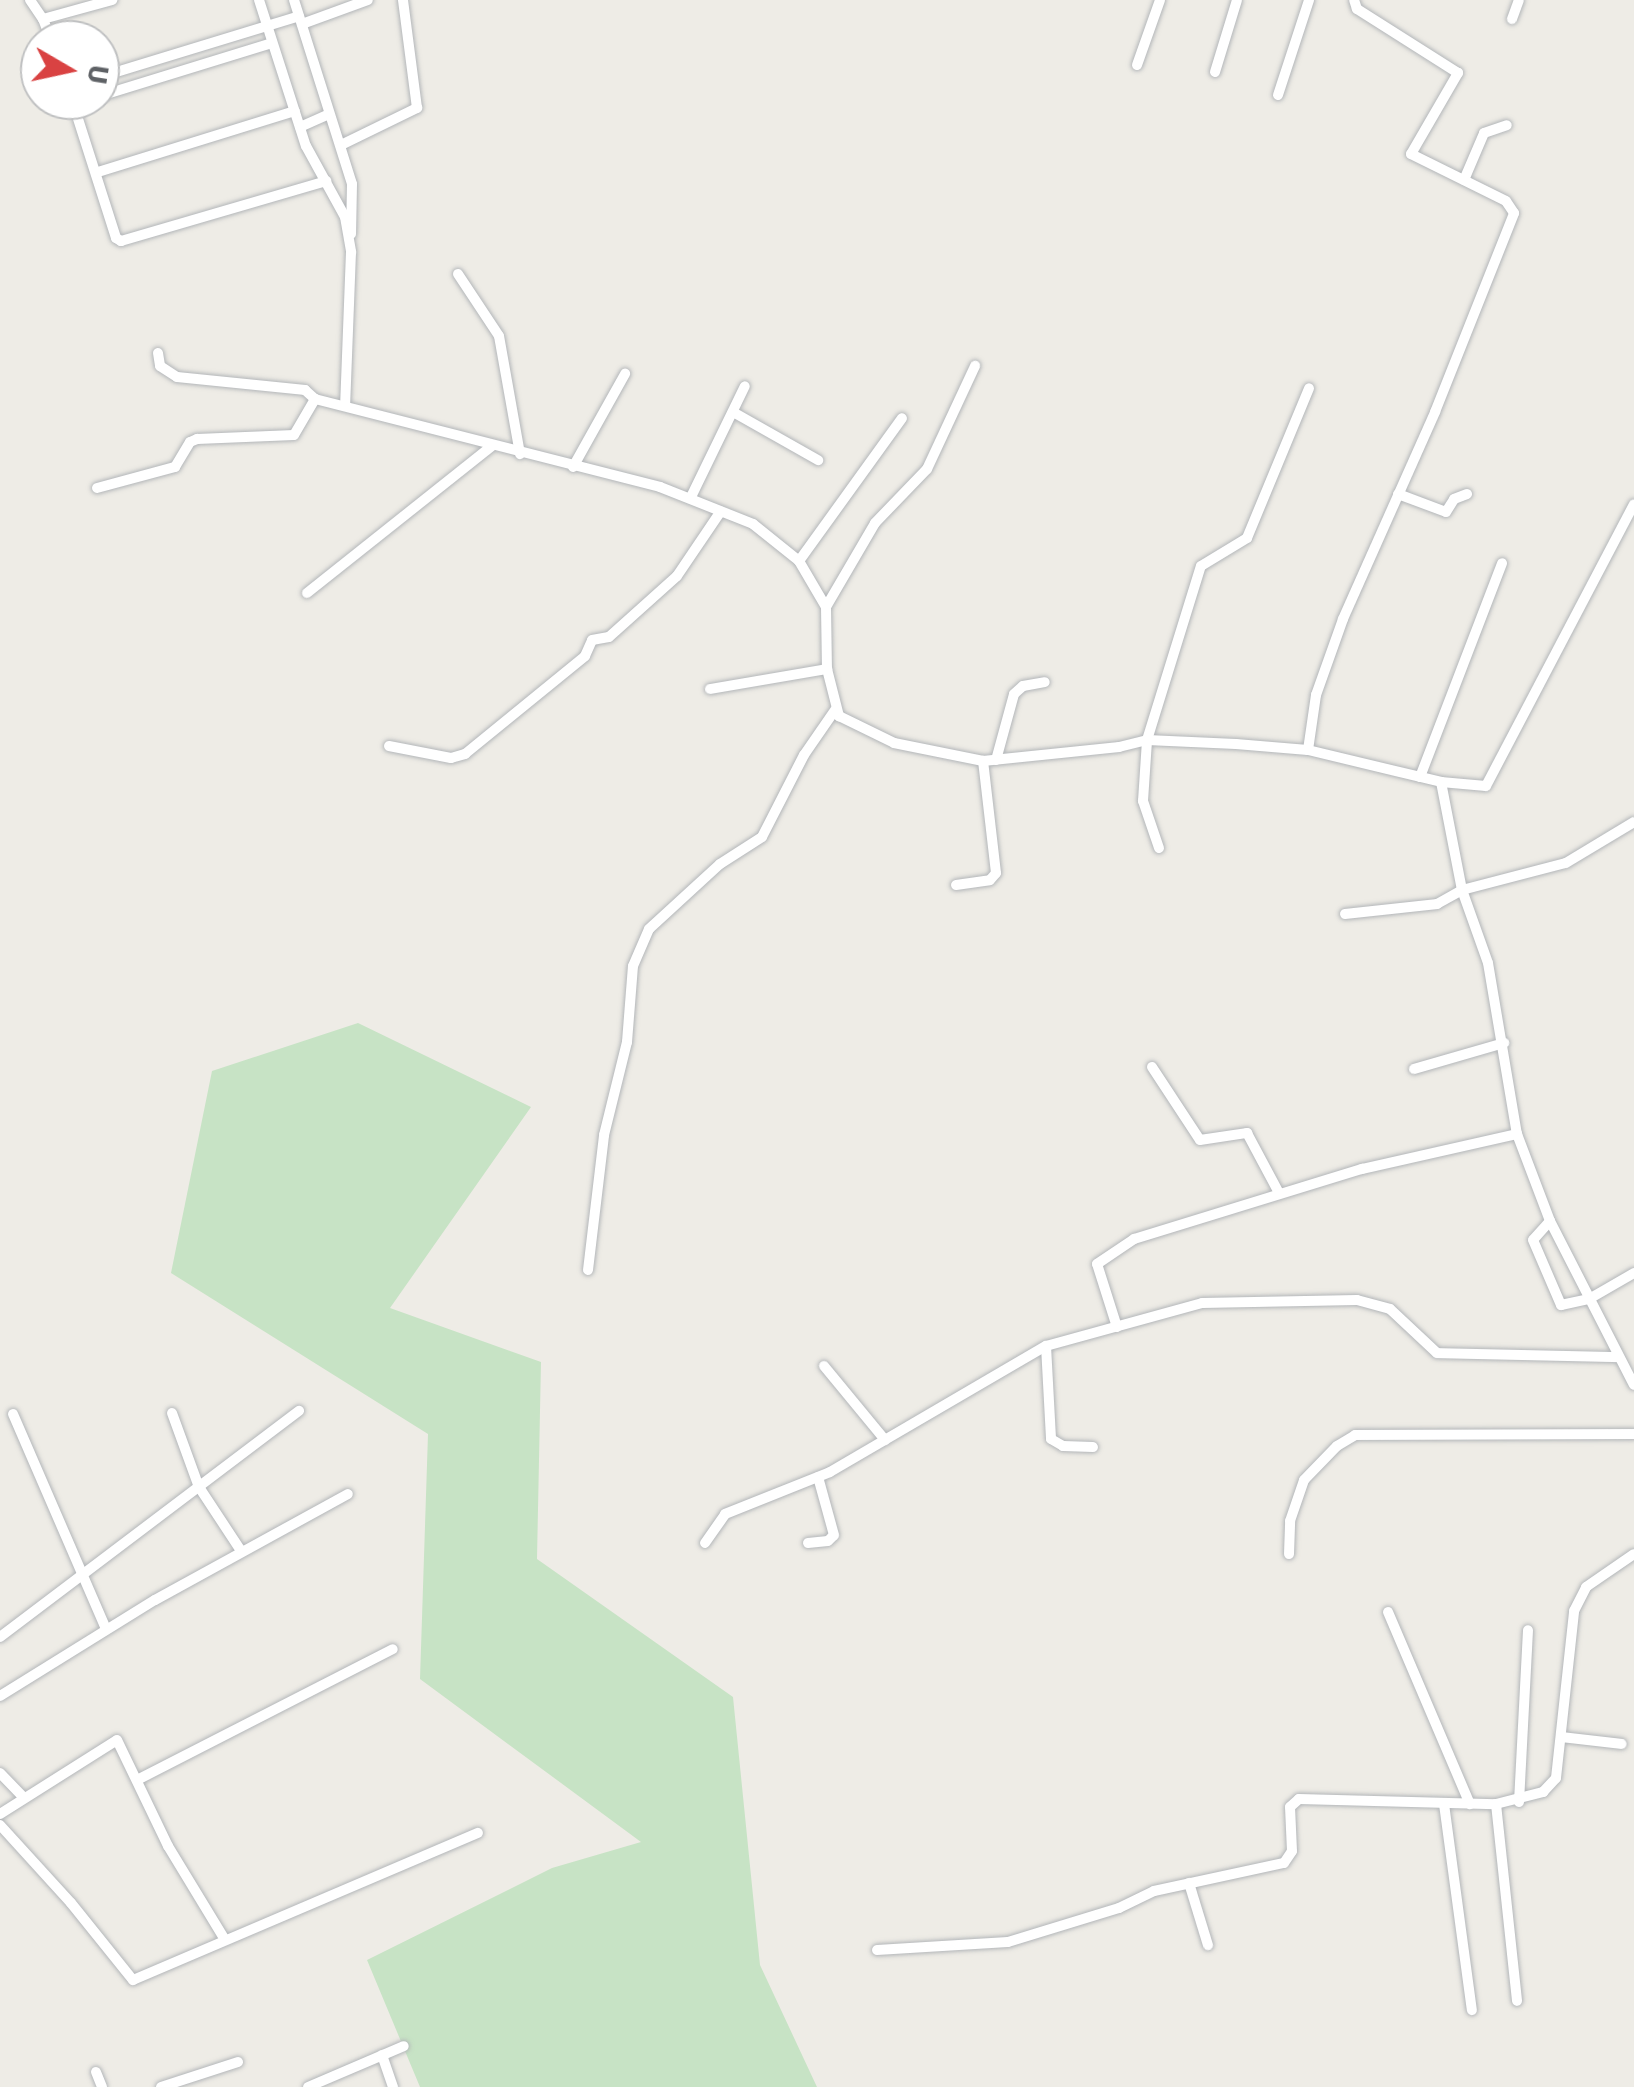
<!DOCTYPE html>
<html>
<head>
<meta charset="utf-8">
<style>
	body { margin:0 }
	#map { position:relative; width:1634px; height:2087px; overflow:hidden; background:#eeece6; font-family:"Fira Sans",sans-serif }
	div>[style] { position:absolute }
	.green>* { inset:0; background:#c7e3c5 }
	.roads { filter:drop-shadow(0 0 2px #b3b6b9) drop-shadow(0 0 2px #b3b6b9) }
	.street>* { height:10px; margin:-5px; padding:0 5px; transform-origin:5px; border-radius:5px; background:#fff }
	span { translate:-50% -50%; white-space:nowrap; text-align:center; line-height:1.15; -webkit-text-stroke:10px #fff; paint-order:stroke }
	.north { position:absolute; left:20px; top:20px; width:100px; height:100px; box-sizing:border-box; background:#fff; border:2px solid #bfc0c1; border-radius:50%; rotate:99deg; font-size:28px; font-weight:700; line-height:40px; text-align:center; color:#5e6165 }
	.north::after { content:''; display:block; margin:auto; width:35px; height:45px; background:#d94242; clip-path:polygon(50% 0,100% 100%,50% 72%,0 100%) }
</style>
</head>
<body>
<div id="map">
	<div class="green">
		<i style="clip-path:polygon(358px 1023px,531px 1107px,390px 1308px,541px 1362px,537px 1559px,733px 1697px,760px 1965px,817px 2087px,420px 2087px,367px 1960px,552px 1868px,641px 1842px,420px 1679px,428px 1434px,171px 1273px,212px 1071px)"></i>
	</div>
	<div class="roads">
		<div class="street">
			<i style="left:30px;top:0;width:23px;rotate:56deg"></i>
			<i style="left:43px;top:19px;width:72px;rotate:-15.4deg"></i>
			<i style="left:259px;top:0;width:153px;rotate:72.2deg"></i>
			<i style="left:306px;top:146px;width:81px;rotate:61.2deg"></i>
			<i style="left:345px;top:217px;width:36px;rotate:80deg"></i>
			<i style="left:351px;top:252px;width:154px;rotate:92.2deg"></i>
			<i style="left:294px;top:0;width:193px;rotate:72.5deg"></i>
			<i style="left:352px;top:184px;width:50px;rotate:91.1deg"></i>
			<i style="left:43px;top:19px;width:22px;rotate:69deg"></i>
			<i style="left:1512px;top:19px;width:20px;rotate:-70deg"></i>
			<i style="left:302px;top:24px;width:70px;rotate:-20deg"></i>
			<i style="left:1137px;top:65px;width:69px;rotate:-70.5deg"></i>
			<i style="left:1215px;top:72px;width:75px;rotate:-73deg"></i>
			<i style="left:100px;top:77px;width:208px;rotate:-17deg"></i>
			<i style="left:1278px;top:95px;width:100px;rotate:-71.9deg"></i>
			<i style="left:100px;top:96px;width:180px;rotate:-17.1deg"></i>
			<i style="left:72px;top:100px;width:145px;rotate:72.3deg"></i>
			<i style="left:116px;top:238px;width:6px;rotate:31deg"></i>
			<i style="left:121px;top:241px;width:214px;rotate:-16.3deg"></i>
			<i style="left:300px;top:127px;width:32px;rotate:-24deg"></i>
			<i style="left:341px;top:145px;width:85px;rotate:-26deg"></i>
			<i style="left:417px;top:108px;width:109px;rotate:-97.4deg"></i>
			<i style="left:98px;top:172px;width:206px;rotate:-17.2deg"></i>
			<i style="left:1464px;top:180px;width:51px;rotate:-66.9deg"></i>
			<i style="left:1484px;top:133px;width:24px;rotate:-19deg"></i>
			<i style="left:458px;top:274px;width:74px;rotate:56.5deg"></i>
			<i style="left:499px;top:336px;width:120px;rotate:79.9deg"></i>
			<i style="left:158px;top:353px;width:13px;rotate:81deg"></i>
			<i style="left:160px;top:366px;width:20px;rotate:33deg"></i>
			<i style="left:177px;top:377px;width:129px;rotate:5.8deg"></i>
			<i style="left:305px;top:390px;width:13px;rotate:42deg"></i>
			<i style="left:315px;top:399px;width:356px;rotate:14.3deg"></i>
			<i style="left:660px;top:487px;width:100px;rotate:21.7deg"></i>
			<i style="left:753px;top:524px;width:59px;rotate:38.8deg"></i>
			<i style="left:799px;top:561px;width:53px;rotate:59.6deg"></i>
			<i style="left:826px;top:607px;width:62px;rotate:89.1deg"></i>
			<i style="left:827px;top:669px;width:49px;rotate:75.7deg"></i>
			<i style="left:839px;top:716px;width:61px;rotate:26.1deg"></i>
			<i style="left:894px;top:743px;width:91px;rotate:11.4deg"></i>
			<i style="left:983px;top:761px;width:137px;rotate:-5.9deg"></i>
			<i style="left:1119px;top:747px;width:29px;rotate:-14deg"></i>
			<i style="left:1147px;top:740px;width:89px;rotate:2.6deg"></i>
			<i style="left:1236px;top:744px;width:72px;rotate:4.8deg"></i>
			<i style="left:1308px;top:750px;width:137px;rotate:13.5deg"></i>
			<i style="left:1441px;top:782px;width:45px;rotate:5.1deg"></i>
			<i style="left:1486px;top:786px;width:318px;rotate:-62.3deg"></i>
			<i style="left:733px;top:412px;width:98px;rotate:29.5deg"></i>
			<i style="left:573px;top:467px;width:107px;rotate:-60.8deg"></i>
			<i style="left:97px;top:488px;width:81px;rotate:-15.1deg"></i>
			<i style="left:175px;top:467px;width:29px;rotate:-59deg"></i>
			<i style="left:190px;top:442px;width:8px;rotate:-23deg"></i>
			<i style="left:197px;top:439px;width:97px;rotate:-2.4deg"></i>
			<i style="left:294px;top:435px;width:42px;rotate:-59.7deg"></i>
			<i style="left:1398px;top:494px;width:51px;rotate:20.6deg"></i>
			<i style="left:1446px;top:512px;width:15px;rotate:-58deg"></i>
			<i style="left:1454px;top:499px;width:14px;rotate:-21deg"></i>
			<i style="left:691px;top:497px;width:123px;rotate:-64.1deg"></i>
			<i style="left:799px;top:561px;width:176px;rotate:-54.2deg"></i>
			<i style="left:307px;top:593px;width:236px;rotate:-38.5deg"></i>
			<i style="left:826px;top:607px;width:97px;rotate:-59.7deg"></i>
			<i style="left:875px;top:523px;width:75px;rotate:-46.1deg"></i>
			<i style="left:927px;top:469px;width:114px;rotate:-65deg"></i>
			<i style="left:710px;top:689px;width:119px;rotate:-9.7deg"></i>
			<i style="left:389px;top:746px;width:63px;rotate:11deg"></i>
			<i style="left:451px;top:758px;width:15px;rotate:-16deg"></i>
			<i style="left:465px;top:754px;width:155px;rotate:-39.2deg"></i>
			<i style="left:585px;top:656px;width:17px;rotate:-66deg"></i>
			<i style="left:592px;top:640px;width:17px;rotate:-10deg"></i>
			<i style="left:609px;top:637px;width:91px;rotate:-41.9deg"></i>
			<i style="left:677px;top:576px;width:78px;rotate:-55.9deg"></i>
			<i style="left:1308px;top:750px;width:56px;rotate:-81.7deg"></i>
			<i style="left:1316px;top:695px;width:81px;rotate:-70.4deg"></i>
			<i style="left:1343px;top:619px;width:227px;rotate:-66deg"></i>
			<i style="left:1435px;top:412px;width:214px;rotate:-68.3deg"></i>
			<i style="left:1514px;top:213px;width:14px;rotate:-124deg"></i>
			<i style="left:1506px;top:201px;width:106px;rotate:-153.7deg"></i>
			<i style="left:1411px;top:154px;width:94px;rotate:-59.9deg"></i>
			<i style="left:1458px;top:73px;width:120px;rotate:-147.6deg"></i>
			<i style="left:1357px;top:9px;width:9px;rotate:-108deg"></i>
			<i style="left:996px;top:760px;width:68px;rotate:-74.7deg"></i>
			<i style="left:1014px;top:694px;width:12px;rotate:-42deg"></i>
			<i style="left:1023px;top:686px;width:22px;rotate:-10deg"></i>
			<i style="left:1420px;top:777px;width:229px;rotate:-69deg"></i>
			<i style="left:1441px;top:782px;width:110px;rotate:79deg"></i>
			<i style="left:1462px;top:890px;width:77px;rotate:70.4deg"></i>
			<i style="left:1488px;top:963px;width:173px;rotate:80.4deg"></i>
			<i style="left:1517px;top:1134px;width:93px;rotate:69.2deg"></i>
			<i style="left:1550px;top:1221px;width:184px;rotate:62.9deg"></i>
			<i style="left:1159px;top:848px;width:50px;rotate:-108.8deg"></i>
			<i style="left:1143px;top:801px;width:61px;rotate:-86.2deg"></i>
			<i style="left:1147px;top:740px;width:182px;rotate:-72.8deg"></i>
			<i style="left:1201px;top:566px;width:54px;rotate:-31.3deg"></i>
			<i style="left:1247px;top:538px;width:162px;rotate:-67.5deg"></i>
			<i style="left:956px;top:885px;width:34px;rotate:-8deg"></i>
			<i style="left:990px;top:880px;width:9px;rotate:-49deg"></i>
			<i style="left:996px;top:873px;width:113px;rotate:-96.6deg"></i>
			<i style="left:1345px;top:914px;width:93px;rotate:-6.2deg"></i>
			<i style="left:1437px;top:904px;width:29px;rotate:-29deg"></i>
			<i style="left:1462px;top:890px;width:107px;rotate:-14.6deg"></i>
			<i style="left:1566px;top:863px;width:79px;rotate:-31.1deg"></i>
			<i style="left:1152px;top:1067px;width:87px;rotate:56.7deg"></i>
			<i style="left:1200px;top:1140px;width:48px;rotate:-8.5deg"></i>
			<i style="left:1247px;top:1133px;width:68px;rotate:61.9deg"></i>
			<i style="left:1414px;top:1069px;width:94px;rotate:-16.1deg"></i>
			<i style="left:1550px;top:1221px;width:25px;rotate:132deg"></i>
			<i style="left:1533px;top:1240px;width:71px;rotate:66.7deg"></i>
			<i style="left:1561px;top:1305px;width:29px;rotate:-12deg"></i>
			<i style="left:1589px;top:1299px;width:52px;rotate:-30deg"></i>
			<i style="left:588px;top:1270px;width:136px;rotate:-83.2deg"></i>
			<i style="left:604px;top:1135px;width:96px;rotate:-76.1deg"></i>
			<i style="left:627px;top:1042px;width:76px;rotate:-85.5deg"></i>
			<i style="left:633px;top:966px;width:40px;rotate:-66.6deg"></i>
			<i style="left:649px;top:929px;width:96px;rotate:-42.5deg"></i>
			<i style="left:720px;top:864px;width:50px;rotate:-32.7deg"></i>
			<i style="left:762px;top:837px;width:92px;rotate:-62.9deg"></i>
			<i style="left:804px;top:755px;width:55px;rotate:-55.4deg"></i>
			<i style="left:1117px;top:1327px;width:66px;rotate:-107.6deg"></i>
			<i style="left:1097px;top:1264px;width:45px;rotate:-34deg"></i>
			<i style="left:1134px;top:1239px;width:239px;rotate:-17.1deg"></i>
			<i style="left:1362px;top:1169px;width:159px;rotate:-12.7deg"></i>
			<i style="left:1046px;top:1346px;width:93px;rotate:86.9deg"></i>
			<i style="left:1051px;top:1439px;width:14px;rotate:30deg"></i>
			<i style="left:1063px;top:1446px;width:30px;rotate:2deg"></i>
			<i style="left:824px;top:1366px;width:96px;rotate:50.5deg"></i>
			<i style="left:172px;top:1413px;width:79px;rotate:70deg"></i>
			<i style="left:199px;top:1487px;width:77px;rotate:56.7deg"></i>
			<i style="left:13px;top:1414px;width:234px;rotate:66.6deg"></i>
			<i style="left:705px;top:1543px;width:35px;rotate:-55deg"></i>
			<i style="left:725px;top:1514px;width:113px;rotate:-21.8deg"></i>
			<i style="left:830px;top:1472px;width:250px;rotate:-30.3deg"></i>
			<i style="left:1046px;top:1346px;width:162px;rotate:-15.4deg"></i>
			<i style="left:1202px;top:1303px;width:155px;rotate:-1.1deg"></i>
			<i style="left:1357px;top:1300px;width:34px;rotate:15deg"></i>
			<i style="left:1390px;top:1309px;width:64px;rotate:43.1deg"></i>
			<i style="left:1437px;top:1353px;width:181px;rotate:1.3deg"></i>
			<i style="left:808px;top:1543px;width:20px;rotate:-6deg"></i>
			<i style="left:828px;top:1541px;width:8px;rotate:-45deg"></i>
			<i style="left:834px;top:1535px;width:60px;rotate:-105.4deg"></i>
			<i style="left:1289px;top:1554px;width:33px;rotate:-88deg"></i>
			<i style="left:1290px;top:1521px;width:43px;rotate:-71.1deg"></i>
			<i style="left:1304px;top:1480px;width:47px;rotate:-45.9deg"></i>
			<i style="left:1337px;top:1446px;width:21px;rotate:-31deg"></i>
			<i style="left:1355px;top:1435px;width:279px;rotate:-0.2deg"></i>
			<i style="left:1388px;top:1612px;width:209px;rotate:66.9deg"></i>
			<i style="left:0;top:1637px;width:375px;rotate:-37.1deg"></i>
			<i style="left:0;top:1696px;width:182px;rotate:-31.8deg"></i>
			<i style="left:155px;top:1600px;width:220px;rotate:-28.8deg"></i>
			<i style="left:1562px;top:1737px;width:60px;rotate:6.7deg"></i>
			<i style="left:0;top:1773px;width:33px;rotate:46deg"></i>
			<i style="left:139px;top:1779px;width:285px;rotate:-27.1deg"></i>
			<i style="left:1519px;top:1802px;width:172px;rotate:-87deg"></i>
			<i style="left:1444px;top:1804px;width:208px;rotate:82.3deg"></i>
			<i style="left:1496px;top:1804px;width:198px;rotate:83.9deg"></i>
			<i style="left:0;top:1814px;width:138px;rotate:-32.3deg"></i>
			<i style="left:117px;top:1740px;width:118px;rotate:64.3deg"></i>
			<i style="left:168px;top:1846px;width:108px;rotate:58.7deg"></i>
			<i style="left:0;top:1825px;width:105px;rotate:47.7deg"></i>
			<i style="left:71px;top:1903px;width:99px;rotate:51.2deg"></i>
			<i style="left:133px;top:1980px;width:375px;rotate:-23.1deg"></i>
			<i style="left:1189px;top:1883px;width:65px;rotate:73deg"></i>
			<i style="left:877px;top:1950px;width:131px;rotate:-3.5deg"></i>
			<i style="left:1008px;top:1942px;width:116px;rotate:-17deg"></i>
			<i style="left:1119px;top:1908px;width:39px;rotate:-26deg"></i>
			<i style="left:1154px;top:1891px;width:133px;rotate:-12.2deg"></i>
			<i style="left:1284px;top:1863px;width:14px;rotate:-56deg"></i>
			<i style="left:1292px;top:1851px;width:44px;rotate:-92.6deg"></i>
			<i style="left:1290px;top:1807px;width:12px;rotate:-42deg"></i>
			<i style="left:1299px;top:1799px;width:197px;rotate:1.5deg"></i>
			<i style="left:1496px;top:1804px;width:49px;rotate:-14.3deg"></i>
			<i style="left:1543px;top:1792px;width:19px;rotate:-47deg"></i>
			<i style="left:1556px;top:1778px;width:168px;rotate:-83.8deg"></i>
			<i style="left:1574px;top:1611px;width:27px;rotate:-63deg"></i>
			<i style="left:1586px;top:1587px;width:58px;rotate:-34.5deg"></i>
			<i style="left:382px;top:2055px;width:34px;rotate:71deg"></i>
			<i style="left:96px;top:2072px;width:16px;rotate:68deg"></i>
			<i style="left:161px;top:2087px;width:81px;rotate:-18deg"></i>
			<i style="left:308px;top:2087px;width:104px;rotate:-23.1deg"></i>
		</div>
	</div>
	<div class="north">U</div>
</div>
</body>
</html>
